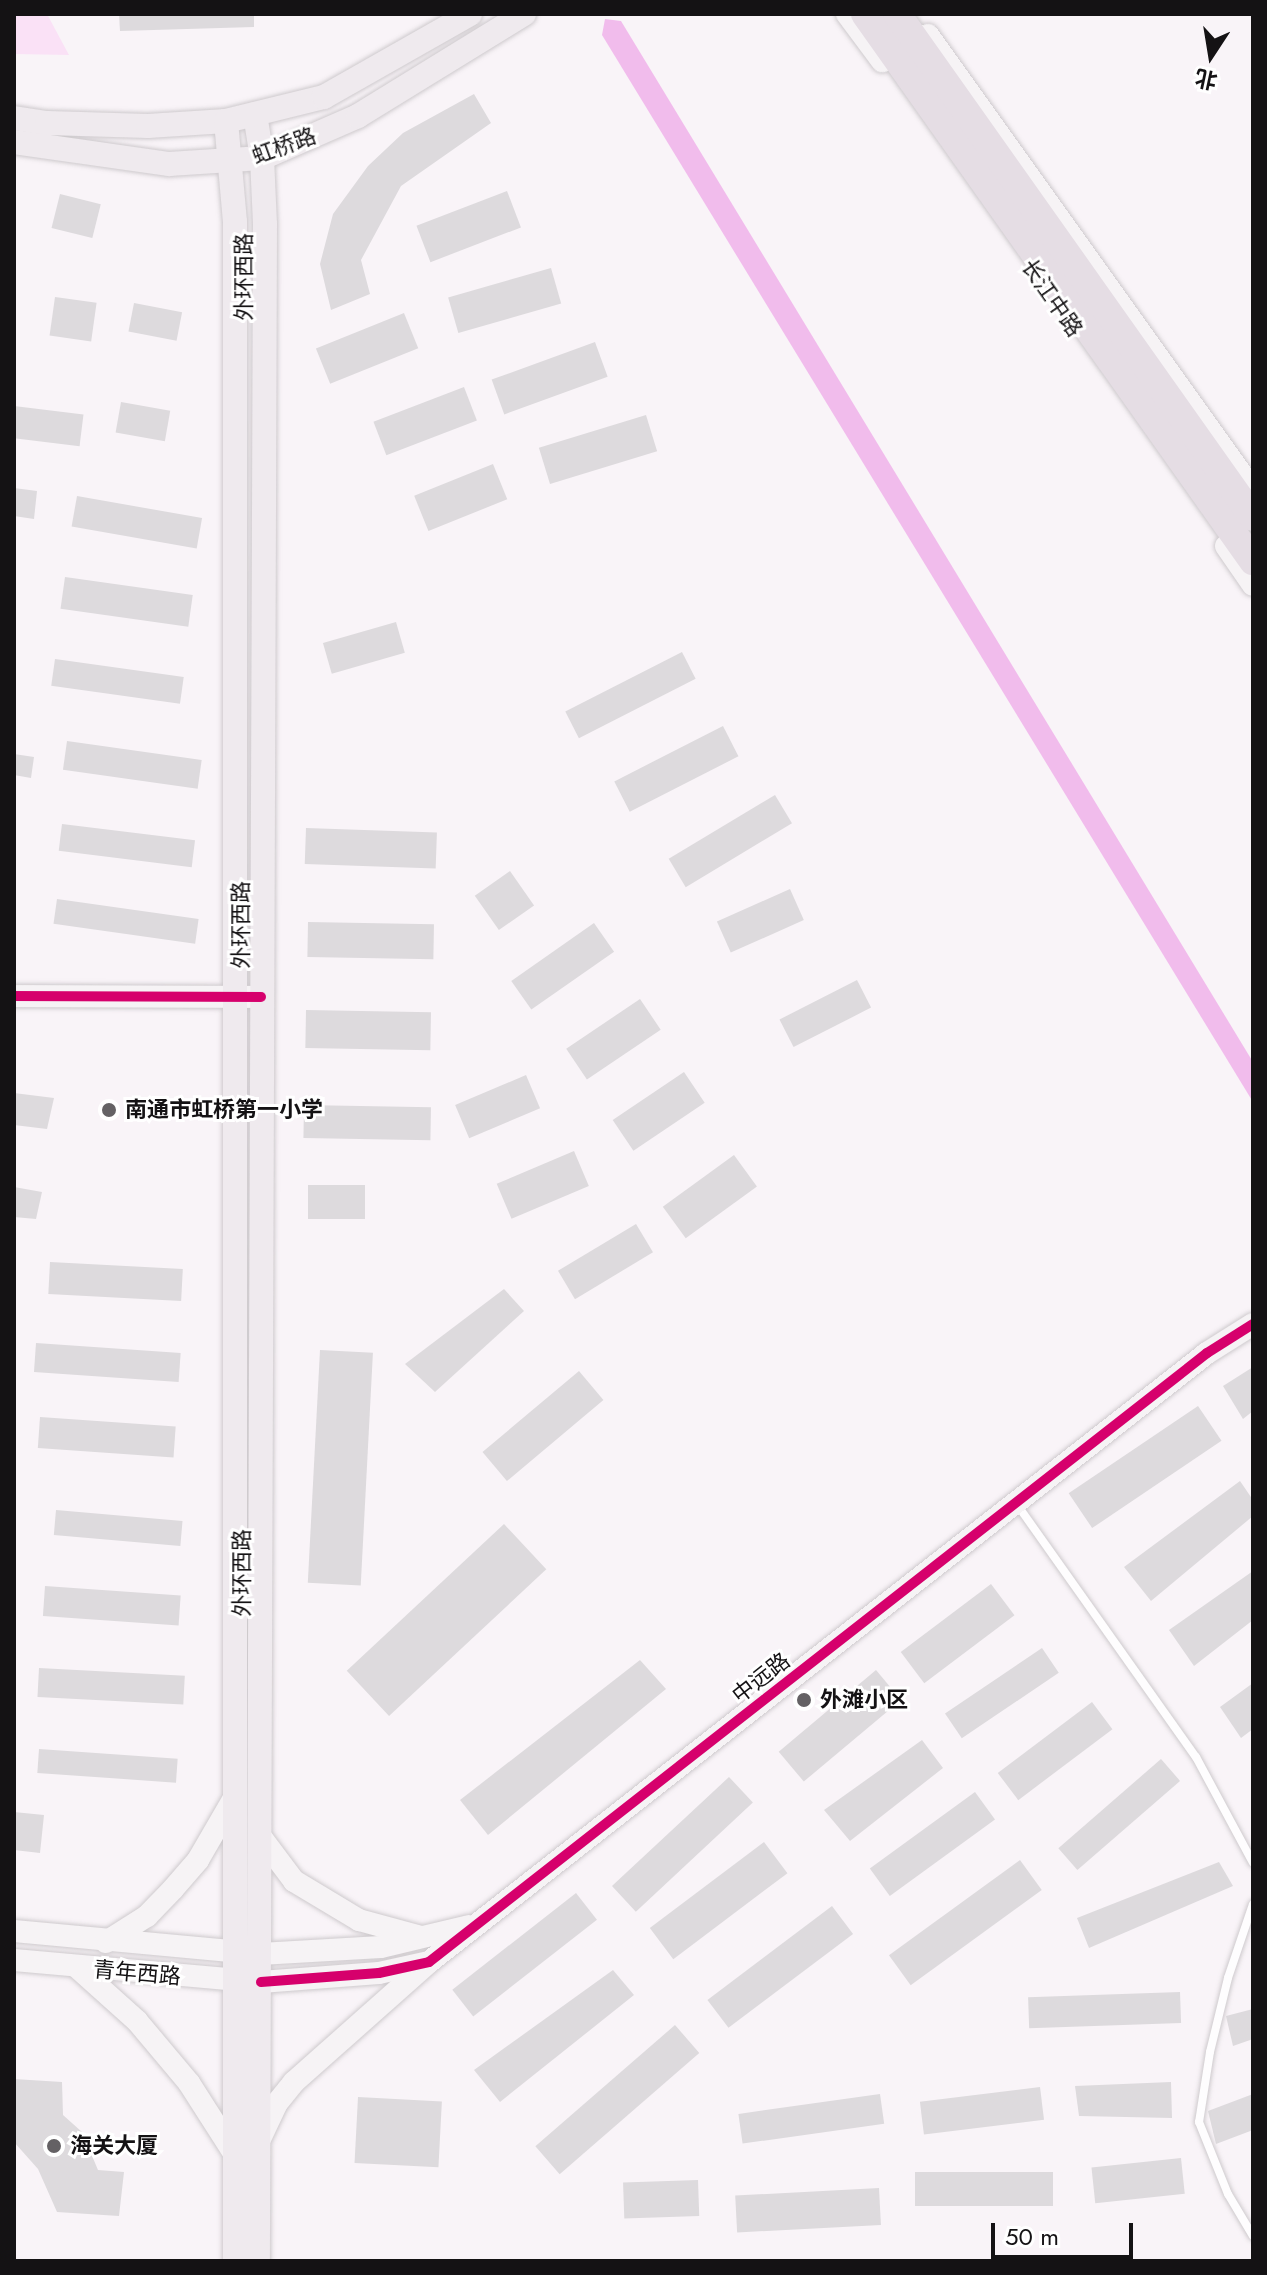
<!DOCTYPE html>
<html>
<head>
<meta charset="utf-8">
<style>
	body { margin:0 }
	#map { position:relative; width:1267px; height:2275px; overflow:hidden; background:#f9f4f8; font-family:Jost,"Noto Sans SC",sans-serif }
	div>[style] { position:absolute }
	.green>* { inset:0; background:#fae1f6 }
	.water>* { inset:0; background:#f1bcec }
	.building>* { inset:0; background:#dddadd; transform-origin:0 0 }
	.roads { filter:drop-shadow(0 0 2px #cecacd) drop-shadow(0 0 2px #cecacd) }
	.lane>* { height:8px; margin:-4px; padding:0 4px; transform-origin:4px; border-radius:4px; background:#fefdfe }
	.secondary>* { height:22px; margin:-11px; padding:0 11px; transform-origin:11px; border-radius:11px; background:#f6f3f5 }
	.primary>* { height:24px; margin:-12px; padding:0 12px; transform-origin:12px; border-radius:12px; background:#efeaee }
	.highway>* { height:28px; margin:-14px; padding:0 14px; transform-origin:14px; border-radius:14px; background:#e5dde4 }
	.cycleway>* { height:10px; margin:-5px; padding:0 5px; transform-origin:5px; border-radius:5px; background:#d6006c }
	.dots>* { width:22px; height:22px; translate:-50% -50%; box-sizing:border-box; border:4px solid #fff; border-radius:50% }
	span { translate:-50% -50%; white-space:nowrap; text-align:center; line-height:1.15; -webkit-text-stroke:6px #fff; paint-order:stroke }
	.street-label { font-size:22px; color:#141214 }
	.poi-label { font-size:22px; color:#141214; font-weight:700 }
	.left { translate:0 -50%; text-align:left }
	.frame { position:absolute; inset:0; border:16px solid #141214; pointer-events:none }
	.north { position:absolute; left:1171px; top:16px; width:80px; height:80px; -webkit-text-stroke:6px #fff; paint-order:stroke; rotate:192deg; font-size:22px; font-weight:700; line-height:32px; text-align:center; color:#141214 }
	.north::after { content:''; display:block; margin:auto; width:28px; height:36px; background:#141214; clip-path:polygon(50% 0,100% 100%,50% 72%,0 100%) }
	.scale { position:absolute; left:991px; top:2223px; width:142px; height:36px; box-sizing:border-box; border:4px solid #141214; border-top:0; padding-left:10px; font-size:24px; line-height:28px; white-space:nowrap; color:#141214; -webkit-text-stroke:6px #fff; paint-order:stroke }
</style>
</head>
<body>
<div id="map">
	<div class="green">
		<i style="clip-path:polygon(14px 14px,47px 14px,69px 55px,14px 54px)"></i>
	</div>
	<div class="water">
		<i style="clip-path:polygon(605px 19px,621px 21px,1253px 1062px,1253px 1102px,602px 35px)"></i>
	</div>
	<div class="building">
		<i style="clip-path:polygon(119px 14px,254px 14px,254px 27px,120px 31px)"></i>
		<i style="clip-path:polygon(474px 94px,491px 123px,401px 186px,361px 260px,370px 294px,331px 310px,320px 264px,333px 214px,368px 166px,403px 133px)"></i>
		<i style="left:507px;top:191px;width:39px;height:97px;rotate:69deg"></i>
		<i style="left:60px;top:194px;width:42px;height:35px;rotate:14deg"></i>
		<i style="left:551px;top:268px;width:37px;height:107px;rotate:74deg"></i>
		<i style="left:55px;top:297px;width:42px;height:39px;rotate:8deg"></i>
		<i style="left:134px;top:303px;width:49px;height:29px;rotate:11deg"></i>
		<i style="left:404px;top:313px;width:38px;height:95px;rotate:68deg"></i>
		<i style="left:595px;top:342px;width:37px;height:110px;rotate:70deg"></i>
		<i style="left:464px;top:387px;width:36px;height:97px;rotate:69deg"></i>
		<i style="left:121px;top:402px;width:50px;height:31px;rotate:10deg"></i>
		<i style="left:14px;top:406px;width:70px;height:32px;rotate:7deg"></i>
		<i style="left:646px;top:415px;width:38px;height:112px;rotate:73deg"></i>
		<i style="left:493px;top:464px;width:38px;height:85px;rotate:68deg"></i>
		<i style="clip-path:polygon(14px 488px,37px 491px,34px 519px,14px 516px)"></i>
		<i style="left:77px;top:496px;width:127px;height:31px;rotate:10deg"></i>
		<i style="left:65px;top:577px;width:129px;height:32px;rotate:8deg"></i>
		<i style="left:396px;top:622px;width:32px;height:76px;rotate:74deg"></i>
		<i style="left:682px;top:652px;width:30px;height:131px;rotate:63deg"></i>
		<i style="left:55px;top:659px;width:130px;height:27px;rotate:8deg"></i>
		<i style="left:723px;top:726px;width:34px;height:122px;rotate:63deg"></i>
		<i style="left:67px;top:741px;width:136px;height:29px;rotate:8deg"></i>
		<i style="clip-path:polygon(14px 754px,34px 757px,31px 778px,14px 775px)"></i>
		<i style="left:775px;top:795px;width:33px;height:124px;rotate:59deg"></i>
		<i style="left:62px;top:824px;width:134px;height:27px;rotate:7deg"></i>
		<i style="left:306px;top:828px;width:131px;height:36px;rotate:2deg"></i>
		<i style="left:510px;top:871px;width:42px;height:43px;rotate:55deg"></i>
		<i style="left:790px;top:889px;width:34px;height:80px;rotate:66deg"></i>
		<i style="left:57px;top:899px;width:143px;height:25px;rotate:8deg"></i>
		<i style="left:308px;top:922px;width:126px;height:35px;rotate:1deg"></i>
		<i style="left:594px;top:923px;width:35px;height:101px;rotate:55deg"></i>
		<i style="left:857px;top:980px;width:31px;height:87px;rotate:63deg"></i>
		<i style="left:640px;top:999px;width:37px;height:89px;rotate:56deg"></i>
		<i style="left:306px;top:1010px;width:125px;height:38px;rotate:1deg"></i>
		<i style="left:684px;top:1072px;width:37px;height:86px;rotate:56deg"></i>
		<i style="left:526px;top:1075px;width:36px;height:77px;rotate:67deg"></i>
		<i style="clip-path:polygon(14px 1093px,54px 1098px,47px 1129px,14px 1125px)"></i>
		<i style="left:304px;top:1105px;width:127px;height:33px;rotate:1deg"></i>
		<i style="left:574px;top:1151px;width:38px;height:84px;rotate:67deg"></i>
		<i style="left:734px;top:1155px;width:39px;height:88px;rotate:54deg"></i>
		<i style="left:308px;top:1185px;width:57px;height:34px"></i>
		<i style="clip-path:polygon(14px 1187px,42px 1192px,36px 1219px,14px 1217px)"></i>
		<i style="left:636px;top:1224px;width:33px;height:91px;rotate:59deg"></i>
		<i style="left:50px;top:1262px;width:133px;height:32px;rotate:3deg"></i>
		<i style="clip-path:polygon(504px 1289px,524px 1311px,435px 1392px,405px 1364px)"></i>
		<i style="left:36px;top:1343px;width:145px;height:29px;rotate:4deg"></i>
		<i style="left:320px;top:1350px;width:53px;height:233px;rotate:3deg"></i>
		<i style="clip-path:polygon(1253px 1367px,1253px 1411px,1243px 1419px,1223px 1386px)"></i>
		<i style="left:579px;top:1371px;width:38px;height:126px;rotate:50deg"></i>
		<i style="left:1198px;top:1406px;width:42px;height:156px;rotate:56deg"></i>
		<i style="left:40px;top:1417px;width:136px;height:31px;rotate:4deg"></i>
		<i style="clip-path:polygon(1240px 1481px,1253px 1500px,1253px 1516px,1151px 1601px,1124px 1567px)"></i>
		<i style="left:56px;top:1510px;width:127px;height:25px;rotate:5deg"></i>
		<i style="left:504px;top:1524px;width:62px;height:215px;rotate:47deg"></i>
		<i style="clip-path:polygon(1253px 1571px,1253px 1620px,1194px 1666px,1169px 1630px)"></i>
		<i style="left:991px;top:1584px;width:39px;height:113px;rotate:53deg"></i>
		<i style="left:45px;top:1586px;width:136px;height:30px;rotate:4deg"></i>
		<i style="left:1042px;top:1648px;width:30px;height:117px;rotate:56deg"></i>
		<i style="clip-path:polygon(640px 1660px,666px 1689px,488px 1835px,460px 1800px)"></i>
		<i style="left:39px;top:1668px;width:146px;height:29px;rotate:3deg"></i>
		<i style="left:876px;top:1670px;width:39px;height:127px;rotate:50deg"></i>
		<i style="clip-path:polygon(1253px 1683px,1253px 1729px,1241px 1738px,1220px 1707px)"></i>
		<i style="left:1092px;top:1702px;width:34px;height:118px;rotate:53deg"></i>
		<i style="clip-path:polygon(922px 1740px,943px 1768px,850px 1841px,824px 1810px)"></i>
		<i style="left:39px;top:1749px;width:139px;height:24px;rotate:4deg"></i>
		<i style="left:1161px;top:1759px;width:29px;height:136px;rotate:49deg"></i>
		<i style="left:729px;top:1777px;width:35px;height:160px;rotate:47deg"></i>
		<i style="left:975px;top:1792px;width:34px;height:130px;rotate:54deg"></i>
		<i style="clip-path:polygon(14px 1812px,44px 1815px,40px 1853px,14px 1850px)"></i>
		<i style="left:764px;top:1842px;width:39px;height:143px;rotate:53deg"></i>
		<i style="left:1020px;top:1860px;width:37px;height:162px;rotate:54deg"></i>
		<i style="clip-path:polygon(1219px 1862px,1233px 1886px,1089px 1948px,1077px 1918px)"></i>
		<i style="left:576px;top:1893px;width:34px;height:157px;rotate:52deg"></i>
		<i style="left:832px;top:1906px;width:35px;height:156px;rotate:53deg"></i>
		<i style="clip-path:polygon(613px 1970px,634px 1995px,500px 2102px,474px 2070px)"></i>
		<i style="left:1180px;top:1992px;width:31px;height:152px;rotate:88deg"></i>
		<i style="clip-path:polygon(1253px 2009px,1253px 2039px,1233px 2046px,1226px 2016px)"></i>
		<i style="left:675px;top:2025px;width:37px;height:185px;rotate:49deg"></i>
		<i style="clip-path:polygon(14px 2079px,62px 2082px,63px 2115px,82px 2132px,98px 2170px,124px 2172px,119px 2216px,57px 2212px,38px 2169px,14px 2142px)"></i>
		<i style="clip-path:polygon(1171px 2082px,1172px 2118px,1079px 2116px,1075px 2086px)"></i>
		<i style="left:1040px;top:2087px;width:33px;height:121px;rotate:83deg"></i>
		<i style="left:880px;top:2094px;width:30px;height:143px;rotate:82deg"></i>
		<i style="clip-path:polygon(1253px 2094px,1253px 2130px,1216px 2144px,1208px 2111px)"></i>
		<i style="left:358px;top:2097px;width:84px;height:66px;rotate:3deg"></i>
		<i style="left:1181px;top:2158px;width:36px;height:90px;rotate:84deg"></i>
		<i style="left:1053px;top:2172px;width:34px;height:138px;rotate:90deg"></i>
		<i style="left:698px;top:2180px;width:36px;height:75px;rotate:88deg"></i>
		<i style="left:879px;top:2188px;width:37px;height:144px;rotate:87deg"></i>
	</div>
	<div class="roads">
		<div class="lane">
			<i style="left:1016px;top:1503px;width:311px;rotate:54.7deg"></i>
			<i style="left:1196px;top:1757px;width:120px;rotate:61.7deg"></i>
			<i style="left:1253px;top:1904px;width:78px;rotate:108.7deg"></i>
			<i style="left:1228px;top:1978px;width:76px;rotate:103.7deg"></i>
			<i style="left:1210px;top:2052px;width:71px;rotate:98.9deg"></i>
			<i style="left:1199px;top:2122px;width:78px;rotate:68.1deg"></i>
			<i style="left:1228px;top:2194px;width:49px;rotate:59.2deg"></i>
		</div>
		<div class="secondary">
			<i style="left:847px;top:14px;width:59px;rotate:53.3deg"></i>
			<i style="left:928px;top:35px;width:559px;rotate:54.46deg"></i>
			<i style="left:1226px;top:546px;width:47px;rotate:55.3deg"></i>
			<i style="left:14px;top:996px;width:247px;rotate:0.2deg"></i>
			<i style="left:261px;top:1837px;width:55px;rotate:53.1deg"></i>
			<i style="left:294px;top:1881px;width:76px;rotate:31deg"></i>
			<i style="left:359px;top:1920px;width:64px;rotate:15.3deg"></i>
			<i style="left:14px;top:1931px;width:247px;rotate:5.3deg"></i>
			<i style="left:260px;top:1954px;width:121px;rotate:-3.3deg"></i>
			<i style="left:381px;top:1947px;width:90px;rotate:-13.4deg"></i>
			<i style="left:106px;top:1942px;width:49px;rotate:-32.4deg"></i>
			<i style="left:147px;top:1916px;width:37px;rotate:-46deg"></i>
			<i style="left:173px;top:1889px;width:38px;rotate:-49deg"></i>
			<i style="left:198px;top:1860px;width:72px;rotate:-59.9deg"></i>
			<i style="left:14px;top:1960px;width:248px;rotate:5.1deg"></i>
			<i style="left:261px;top:1982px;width:118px;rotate:-4.4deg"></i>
			<i style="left:379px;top:1973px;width:51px;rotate:-12.4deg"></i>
			<i style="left:429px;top:1962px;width:988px;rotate:-38.05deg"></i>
			<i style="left:1207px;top:1353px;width:54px;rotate:-32.2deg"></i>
			<i style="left:78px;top:1968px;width:79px;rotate:41.9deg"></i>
			<i style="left:137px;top:2021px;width:81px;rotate:50deg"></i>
			<i style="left:189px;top:2083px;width:85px;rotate:57.4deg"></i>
			<i style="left:259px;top:2141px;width:42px;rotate:-64.7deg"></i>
			<i style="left:277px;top:2103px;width:27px;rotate:-51deg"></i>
			<i style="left:294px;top:2082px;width:178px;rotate:-41.6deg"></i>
		</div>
		<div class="primary">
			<i style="left:255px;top:114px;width:45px;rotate:81deg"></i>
			<i style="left:262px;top:158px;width:66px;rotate:87.4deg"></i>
			<i style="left:265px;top:224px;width:2037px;rotate:90.2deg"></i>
			<i style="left:14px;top:118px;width:33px;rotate:9deg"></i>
			<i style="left:47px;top:123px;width:101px;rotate:1.7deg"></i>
			<i style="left:148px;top:126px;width:78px;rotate:-3.7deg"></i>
			<i style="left:226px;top:121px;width:101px;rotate:-13.8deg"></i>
			<i style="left:324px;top:97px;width:168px;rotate:-29.6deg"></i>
			<i style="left:226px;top:121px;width:101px;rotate:84.9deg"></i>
			<i style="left:235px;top:222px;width:2039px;rotate:90deg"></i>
			<i style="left:14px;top:142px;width:157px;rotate:8.1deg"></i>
			<i style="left:169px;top:164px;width:93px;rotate:-3.7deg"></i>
			<i style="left:262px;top:158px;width:105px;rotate:-23.6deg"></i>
			<i style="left:358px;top:116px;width:195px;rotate:-31.6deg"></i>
		</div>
		<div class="highway">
			<i style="left:865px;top:14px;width:671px;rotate:54.65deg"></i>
			<i style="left:897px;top:14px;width:616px;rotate:54.71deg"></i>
		</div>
	</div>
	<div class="cycleway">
		<i style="left:14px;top:996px;width:247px;rotate:0.2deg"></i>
		<i style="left:261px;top:1982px;width:118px;rotate:-4.4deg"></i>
		<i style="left:379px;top:1973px;width:51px;rotate:-12.4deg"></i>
		<i style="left:429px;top:1962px;width:988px;rotate:-38.05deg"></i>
		<i style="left:1207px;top:1353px;width:54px;rotate:-32.2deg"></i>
	</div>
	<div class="dots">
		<i style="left:109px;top:1110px;background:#646164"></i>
		<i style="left:804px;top:1700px;background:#646164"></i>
		<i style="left:54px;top:2146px;background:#646164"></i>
	</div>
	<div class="street-label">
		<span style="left:284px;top:146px;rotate:-20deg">虹桥路</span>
		<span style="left:244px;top:277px;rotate:-90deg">外环西路</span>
		<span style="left:1052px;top:298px;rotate:55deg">长江中路</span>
		<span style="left:241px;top:925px;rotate:-90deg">外环西路</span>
		<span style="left:242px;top:1573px;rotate:-90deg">外环西路</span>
		<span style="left:761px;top:1678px;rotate:-38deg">中远路</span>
		<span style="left:137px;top:1973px;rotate:5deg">青年西路</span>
	</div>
	<div class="poi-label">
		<span class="left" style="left:125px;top:1110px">南通市虹桥第一小学</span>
		<span class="left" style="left:820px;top:1700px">外滩小区</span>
		<span class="left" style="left:70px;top:2146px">海关大厦</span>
	</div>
	<div class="frame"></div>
	<div class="north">北</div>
	<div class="scale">50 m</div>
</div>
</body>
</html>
